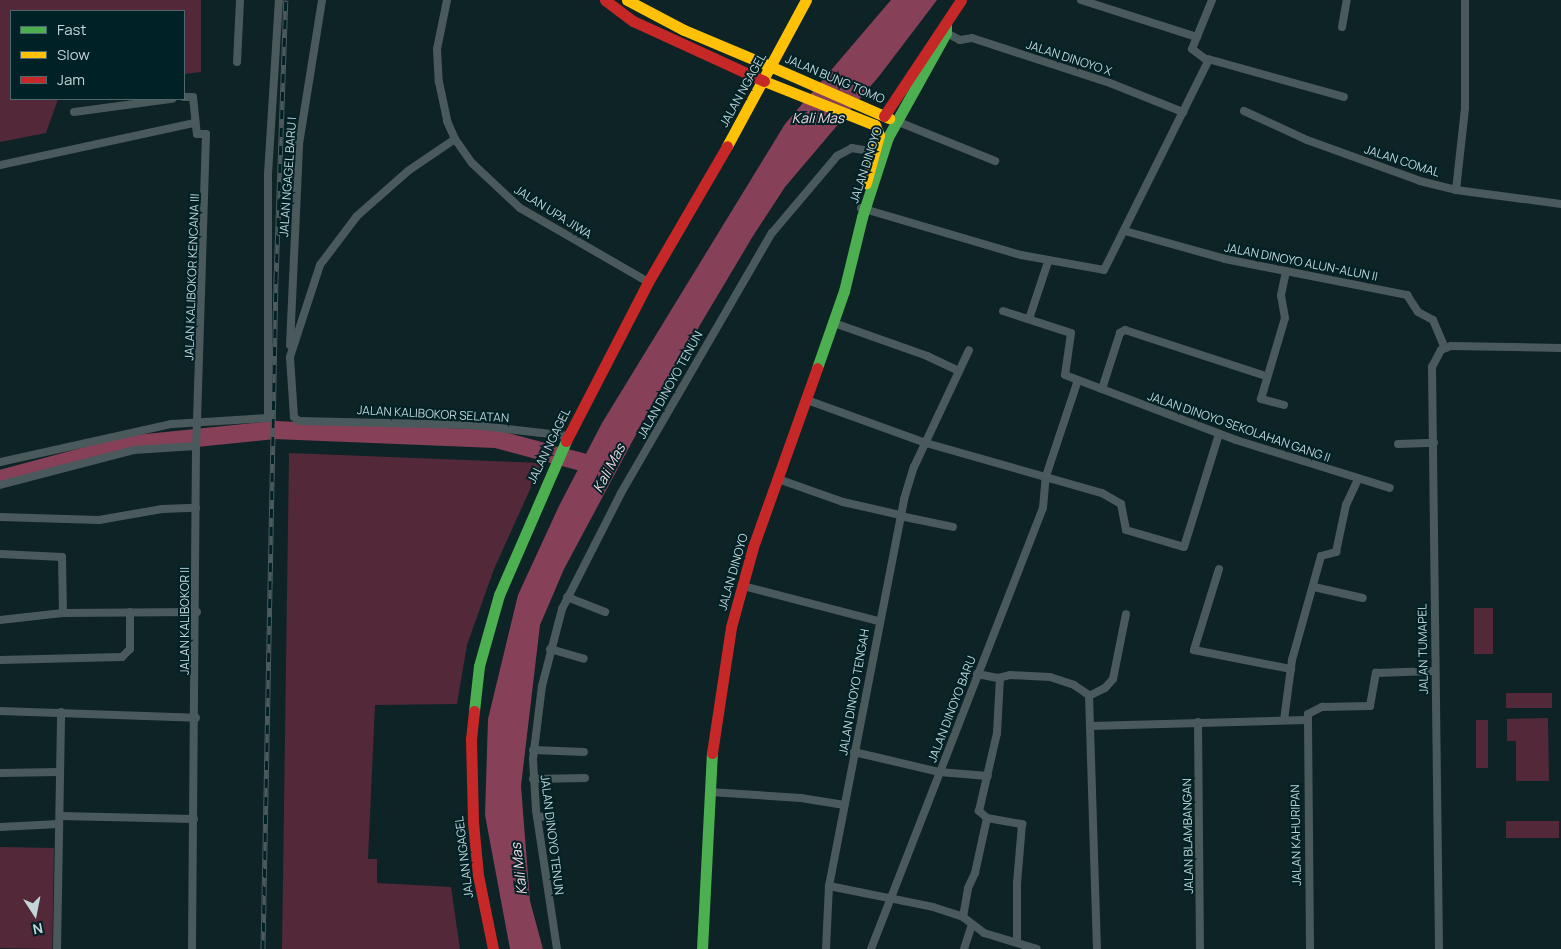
<!DOCTYPE html>
<html>
<head>
<meta charset="utf-8">
<style>
	body { margin:0 }
	#map { position:relative; width:1561px; height:949px; overflow:hidden; background:#0e2326; font-family:Manrope,sans-serif }
	div>[style] { position:absolute }
	.green>* { inset:0; background:#532838; transform-origin:0 0 }
	.water>* { inset:0; background:#864058 }
	.river>* { height:18px; margin:-9px; padding:0 9px; transform-origin:9px; border-radius:9px; background:#864058 }
	.street>* { height:8px; margin:-4px; padding:0 4px; transform-origin:4px; border-radius:4px; background:#4a595c }
	.fast>* { height:11px; margin:-5.5px; padding:0 5.5px; transform-origin:5.5px; border-radius:5.5px; background:#4caf50 }
	.slow>* { height:11px; margin:-5.5px; padding:0 5.5px; transform-origin:5.5px; border-radius:5.5px; background:#ffc107 }
	.jam>* { height:11px; margin:-5.5px; padding:0 5.5px; transform-origin:5.5px; border-radius:5.5px; background:#c62828 }
	.rail>* { height:5px; margin-top:-2.5px; transform-origin:0; background:repeating-linear-gradient(90deg,#002126 0 9px,#4b5a5d 0 18px); box-sizing:border-box; border-block:1px solid #4b5a5d }
	span { translate:-50% -50%; white-space:nowrap; text-align:center; line-height:1.15; -webkit-text-stroke:4px #002126; paint-order:stroke }
	.street-label { font-size:12px; color:#c2d5d8 }
	.water-label { font-size:14px; color:#f0d8de; font-style:italic }
	.legend { position:absolute; left:10px; top:10px; width:175px; height:90px; box-sizing:border-box; background:#002126; border:1px solid #4e696d; margin:0; padding:6px 9px; list-style:none; font-size:15px; color:#c2d5d8 }
	.legend li { display:flex; align-items:center; gap:10px; height:25px }
	.legend b { width:25px; border:1px solid #4e696d }
	.north { position:absolute; left:10px; top:889px; width:50px; height:50px; -webkit-text-stroke:4px #002126; paint-order:stroke; rotate:169deg; font-size:14px; font-weight:700; line-height:20px; text-align:center; color:#c2d5d8 }
	.north::after { content:''; display:block; margin:auto; width:18px; height:22px; background:#c2d5d8; clip-path:polygon(50% 0,100% 100%,50% 72%,0 100%) }
</style>
</head>
<body>
<div id="map">
	<div class="green">
		<i style="clip-path:polygon(0 0,201px 0,201px 72px,184px 74px,184px 11px,11px 11px,11px 99px,58px 99px,46px 133px,0 142px)"></i>
		<i style="clip-path:polygon(289px 453px,542px 463px,494px 569px,467px 645px,457px 704px,375px 705px,368px 859px,377px 859px,377px 883px,451px 887px,460px 949px,282px 949px)"></i>
		<i style="left:1474px;top:608px;width:19px;height:46px"></i>
		<i style="left:1552px;top:693px;width:15px;height:46px;rotate:90deg"></i>
		<i style="clip-path:polygon(1548px 718px,1549px 781px,1516px 781px,1516px 741px,1507px 741px,1507px 719px)"></i>
		<i style="left:1476px;top:720px;width:12px;height:48px"></i>
		<i style="left:1559px;top:821px;width:17px;height:53px;rotate:90deg"></i>
		<i style="left:54px;top:848px;width:101px;height:54px;rotate:91deg"></i>
	</div>
	<div class="water">
		<i style="clip-path:polygon(891px 0,937px 0,880px 75px,785px 187px,753px 236px,647px 414px,564px 569px,540px 625px,521px 786px,530px 901px,543px 949px,510px 949px,485px 815px,488px 719px,518px 595px,559px 506px,602px 423px,785px 124px)"></i>
	</div>
	<div class="river">
		<i style="left:0;top:479px;width:131px;rotate:-15deg"></i>
		<i style="left:127px;top:445px;width:148px;rotate:-5.8deg"></i>
		<i style="left:274px;top:430px;width:222px;rotate:2.3deg"></i>
		<i style="left:496px;top:439px;width:112px;rotate:15deg"></i>
	</div>
	<div class="street">
		<i style="left:447px;top:0;width:50px;rotate:101.5deg"></i>
		<i style="left:437px;top:49px;width:33px;rotate:87deg"></i>
		<i style="left:439px;top:82px;width:40px;rotate:78deg"></i>
		<i style="left:447px;top:121px;width:20px;rotate:66deg"></i>
		<i style="left:455px;top:139px;width:29px;rotate:55deg"></i>
		<i style="left:472px;top:163px;width:66px;rotate:43.2deg"></i>
		<i style="left:520px;top:208px;width:148px;rotate:30deg"></i>
		<i style="left:1081px;top:0;width:122px;rotate:17.7deg"></i>
		<i style="left:1342px;top:27px;width:27px;rotate:-80deg"></i>
		<i style="left:943px;top:31px;width:19px;rotate:28deg"></i>
		<i style="left:960px;top:40px;width:12px;rotate:-9deg"></i>
		<i style="left:972px;top:38px;width:145px;rotate:18.1deg"></i>
		<i style="left:1110px;top:83px;width:79px;rotate:21.7deg"></i>
		<i style="left:1208px;top:59px;width:141px;rotate:15.6deg"></i>
		<i style="left:237px;top:62px;width:62px;rotate:-87.2deg"></i>
		<i style="left:184px;top:97px;width:9px"></i>
		<i style="left:193px;top:97px;width:37px;rotate:84deg"></i>
		<i style="left:197px;top:134px;width:9px"></i>
		<i style="left:206px;top:134px;width:312px;rotate:91.8deg"></i>
		<i style="left:196px;top:446px;width:503px;rotate:90.46deg"></i>
		<i style="left:1244px;top:111px;width:69px;rotate:24.7deg"></i>
		<i style="left:1307px;top:140px;width:120px;rotate:19.9deg"></i>
		<i style="left:1420px;top:181px;width:37px;rotate:14deg"></i>
		<i style="left:1456px;top:190px;width:106px;rotate:7.6deg"></i>
		<i style="left:74px;top:112px;width:99px;rotate:-7.6deg"></i>
		<i style="left:896px;top:121px;width:107px;rotate:22deg"></i>
		<i style="left:455px;top:139px;width:57px;rotate:145.8deg"></i>
		<i style="left:408px;top:171px;width:68px;rotate:138.6deg"></i>
		<i style="left:357px;top:216px;width:61px;rotate:127.1deg"></i>
		<i style="left:320px;top:265px;width:97px;rotate:108.1deg"></i>
		<i style="left:290px;top:357px;width:60px;rotate:86.2deg"></i>
		<i style="left:294px;top:417px;width:6px;rotate:39deg"></i>
		<i style="left:299px;top:421px;width:173px;rotate:1.3deg"></i>
		<i style="left:472px;top:425px;width:97px;rotate:6.5deg"></i>
		<i style="left:0;top:165px;width:199px;rotate:-12.2deg"></i>
		<i style="left:1456px;top:190px;width:82px;rotate:-83.7deg"></i>
		<i style="left:1465px;top:108px;width:108px;rotate:-90deg"></i>
		<i style="left:861px;top:208px;width:167px;rotate:16.4deg"></i>
		<i style="left:1021px;top:255px;width:84px;rotate:10.2deg"></i>
		<i style="left:1104px;top:270px;width:233px;rotate:-63.5deg"></i>
		<i style="left:1208px;top:61px;width:20px;rotate:-143deg"></i>
		<i style="left:1192px;top:49px;width:53px;rotate:-67.8deg"></i>
		<i style="left:1125px;top:231px;width:104px;rotate:15.6deg"></i>
		<i style="left:1225px;top:259px;width:186px;rotate:11.2deg"></i>
		<i style="left:1407px;top:295px;width:20px;rotate:57deg"></i>
		<i style="left:1418px;top:312px;width:17px;rotate:28deg"></i>
		<i style="left:1433px;top:320px;width:30px;rotate:67deg"></i>
		<i style="left:1003px;top:311px;width:71px;rotate:17.9deg"></i>
		<i style="left:1071px;top:333px;width:42px;rotate:98.1deg"></i>
		<i style="left:1065px;top:375px;width:183px;rotate:20.8deg"></i>
		<i style="left:1236px;top:440px;width:161px;rotate:17.3deg"></i>
		<i style="left:1029px;top:319px;width:60px;rotate:-71.6deg"></i>
		<i style="left:834px;top:323px;width:99px;rotate:19.5deg"></i>
		<i style="left:927px;top:356px;width:35px;rotate:25deg"></i>
		<i style="left:290px;top:345px;width:201px;rotate:-87.4deg"></i>
		<i style="left:299px;top:144px;width:146px;rotate:-80.9deg"></i>
		<i style="left:1102px;top:389px;width:59px;rotate:-72.2deg"></i>
		<i style="left:1120px;top:333px;width:6px;rotate:-31deg"></i>
		<i style="left:1125px;top:330px;width:148px;rotate:18.1deg"></i>
		<i style="left:807px;top:400px;width:127px;rotate:19.9deg"></i>
		<i style="left:926px;top:443px;width:183px;rotate:15.9deg"></i>
		<i style="left:1102px;top:493px;width:22px;rotate:30deg"></i>
		<i style="left:1121px;top:504px;width:26px;rotate:79deg"></i>
		<i style="left:1126px;top:530px;width:60px;rotate:16.3deg"></i>
		<i style="left:1184px;top:547px;width:118px;rotate:-72.8deg"></i>
		<i style="left:1284px;top:405px;width:24px;rotate:-165deg"></i>
		<i style="left:1261px;top:399px;width:84px;rotate:-73.5deg"></i>
		<i style="left:1285px;top:318px;width:23px;rotate:-100deg"></i>
		<i style="left:1281px;top:295px;width:24px;rotate:-78deg"></i>
		<i style="left:1398px;top:444px;width:36px;rotate:-2deg"></i>
		<i style="left:0;top:462px;width:176px;rotate:-12.5deg"></i>
		<i style="left:172px;top:424px;width:96px;rotate:-3.6deg"></i>
		<i style="left:268px;top:418px;width:244px;rotate:-90deg"></i>
		<i style="left:268px;top:174px;width:174px;rotate:-86.4deg"></i>
		<i style="left:778px;top:479px;width:69px;rotate:19.5deg"></i>
		<i style="left:843px;top:502px;width:58px;rotate:12.8deg"></i>
		<i style="left:0;top:485px;width:138px;rotate:-14.6deg"></i>
		<i style="left:134px;top:450px;width:62px;rotate:-3.7deg"></i>
		<i style="left:900px;top:516px;width:54px;rotate:11.7deg"></i>
		<i style="left:0;top:517px;width:99px;rotate:1.7deg"></i>
		<i style="left:99px;top:520px;width:64px;rotate:-9.9deg"></i>
		<i style="left:162px;top:509px;width:34px;rotate:-2deg"></i>
		<i style="left:0;top:554px;width:62px;rotate:2.8deg"></i>
		<i style="left:62px;top:557px;width:56px;rotate:89deg"></i>
		<i style="left:1219px;top:569px;width:85px;rotate:107.2deg"></i>
		<i style="left:1194px;top:650px;width:99px;rotate:11.1deg"></i>
		<i style="left:743px;top:586px;width:139px;rotate:14.5deg"></i>
		<i style="left:1314px;top:587px;width:50px;rotate:12.7deg"></i>
		<i style="left:567px;top:597px;width:41px;rotate:21.5deg"></i>
		<i style="left:0;top:620px;width:63px;rotate:-6.3deg"></i>
		<i style="left:63px;top:613px;width:134px;rotate:-0.4deg"></i>
		<i style="left:550px;top:649px;width:35px;rotate:16deg"></i>
		<i style="left:0;top:660px;width:122px;rotate:-1.4deg"></i>
		<i style="left:122px;top:657px;width:11px;rotate:-45deg"></i>
		<i style="left:130px;top:649px;width:37px;rotate:-90deg"></i>
		<i style="left:977px;top:674px;width:21px;rotate:11deg"></i>
		<i style="left:998px;top:678px;width:12px;rotate:-14deg"></i>
		<i style="left:1010px;top:675px;width:40px;rotate:2.9deg"></i>
		<i style="left:1050px;top:677px;width:25px;rotate:18deg"></i>
		<i style="left:1074px;top:685px;width:18px;rotate:34deg"></i>
		<i style="left:1089px;top:695px;width:254px;rotate:88.2deg"></i>
		<i style="left:1089px;top:696px;width:18px;rotate:-27deg"></i>
		<i style="left:1105px;top:688px;width:12px;rotate:-48deg"></i>
		<i style="left:1113px;top:679px;width:66px;rotate:-78.7deg"></i>
		<i style="left:0;top:711px;width:196px;rotate:2deg"></i>
		<i style="left:1284px;top:720px;width:61px;rotate:-82.4deg"></i>
		<i style="left:1292px;top:660px;width:108px;rotate:-74.4deg"></i>
		<i style="left:1321px;top:556px;width:16px;rotate:-15deg"></i>
		<i style="left:1336px;top:552px;width:48px;rotate:-78deg"></i>
		<i style="left:1346px;top:505px;width:29px;rotate:-65deg"></i>
		<i style="left:1198px;top:722px;width:227px;rotate:89.5deg"></i>
		<i style="left:1091px;top:726px;width:215px;rotate:-1.6deg"></i>
		<i style="left:533px;top:750px;width:51px;rotate:2.2deg"></i>
		<i style="left:854px;top:752px;width:87px;rotate:13.2deg"></i>
		<i style="left:939px;top:772px;width:49px;rotate:4.7deg"></i>
		<i style="left:0;top:773px;width:59px;rotate:-1deg"></i>
		<i style="left:533px;top:779px;width:52px;rotate:-1.1deg"></i>
		<i style="left:710px;top:792px;width:91px;rotate:3.8deg"></i>
		<i style="left:801px;top:798px;width:44px;rotate:9.2deg"></i>
		<i style="left:60px;top:816px;width:134px;rotate:1.3deg"></i>
		<i style="left:537px;top:817px;width:15px;rotate:-4deg"></i>
		<i style="left:987px;top:818px;width:36px;rotate:10deg"></i>
		<i style="left:1022px;top:824px;width:59px;rotate:94.8deg"></i>
		<i style="left:1017px;top:883px;width:58px;rotate:90deg"></i>
		<i style="left:0;top:827px;width:59px;rotate:-2.9deg"></i>
		<i style="left:829px;top:886px;width:106px;rotate:11.4deg"></i>
		<i style="left:933px;top:907px;width:32px;rotate:18deg"></i>
		<i style="left:963px;top:917px;width:26px;rotate:37deg"></i>
		<i style="left:984px;top:933px;width:55px;rotate:16.8deg"></i>
		<i style="left:963px;top:917px;width:29px;rotate:-80deg"></i>
		<i style="left:968px;top:888px;width:17px;rotate:-65deg"></i>
		<i style="left:975px;top:873px;width:56px;rotate:-77.7deg"></i>
		<i style="left:987px;top:818px;width:11px;rotate:-139deg"></i>
		<i style="left:979px;top:811px;width:80px;rotate:-77deg"></i>
		<i style="left:997px;top:733px;width:55px;rotate:-86.9deg"></i>
		<i style="left:57px;top:949px;width:237px;rotate:-89deg"></i>
		<i style="left:557px;top:949px;width:141px;rotate:-98.6deg"></i>
		<i style="left:536px;top:810px;width:51px;rotate:-93.4deg"></i>
		<i style="left:533px;top:759px;width:74px;rotate:-83deg"></i>
		<i style="left:542px;top:686px;width:80px;rotate:-75.4deg"></i>
		<i style="left:562px;top:609px;width:130px;rotate:-63deg"></i>
		<i style="left:621px;top:493px;width:301px;rotate:-59.9deg"></i>
		<i style="left:772px;top:233px;width:101px;rotate:-49.8deg"></i>
		<i style="left:837px;top:156px;width:17px;rotate:-28deg"></i>
		<i style="left:852px;top:148px;width:23px;rotate:10deg"></i>
		<i style="left:826px;top:949px;width:63px;rotate:-87.3deg"></i>
		<i style="left:829px;top:886px;width:394px;rotate:-79deg"></i>
		<i style="left:904px;top:499px;width:34px;rotate:-73deg"></i>
		<i style="left:914px;top:467px;width:129px;rotate:-64.8deg"></i>
		<i style="left:871px;top:949px;width:473px;rotate:-68.7deg"></i>
		<i style="left:1043px;top:508px;width:32px;rotate:-85deg"></i>
		<i style="left:1046px;top:476px;width:101px;rotate:-71.6deg"></i>
		<i style="left:964px;top:949px;width:26px;rotate:-72deg"></i>
		<i style="left:1310px;top:949px;width:235px;rotate:-90.5deg"></i>
		<i style="left:1308px;top:714px;width:16px;rotate:-27deg"></i>
		<i style="left:1322px;top:707px;width:48px;rotate:-1.2deg"></i>
		<i style="left:1370px;top:706px;width:34px;rotate:-80deg"></i>
		<i style="left:1376px;top:673px;width:58px;rotate:-2deg"></i>
		<i style="left:1439px;top:949px;width:582px;rotate:-90.69deg"></i>
		<i style="left:1432px;top:367px;width:19px;rotate:-62deg"></i>
		<i style="left:1441px;top:350px;width:11px;rotate:-22deg"></i>
		<i style="left:1451px;top:346px;width:110px;rotate:1deg"></i>
	</div>
	<div class="fast">
		<i style="left:817px;top:368px;width:82px;rotate:-70.7deg"></i>
		<i style="left:844px;top:291px;width:76px;rotate:-76.3deg"></i>
		<i style="left:862px;top:217px;width:84px;rotate:-72deg"></i>
		<i style="left:888px;top:137px;width:119px;rotate:-60.9deg"></i>
		<i style="left:946px;top:33px;width:8px;rotate:-90deg"></i>
		<i style="left:474px;top:711px;width:45px;rotate:-83.7deg"></i>
		<i style="left:479px;top:666px;width:74px;rotate:-74.3deg"></i>
		<i style="left:499px;top:595px;width:168px;rotate:-66.5deg"></i>
		<i style="left:702px;top:949px;width:196px;rotate:-87.1deg"></i>
	</div>
	<div class="slow">
		<i style="left:627px;top:0;width:64px;rotate:27.8deg"></i>
		<i style="left:684px;top:30px;width:95px;rotate:22.8deg"></i>
		<i style="left:772px;top:67px;width:128px;rotate:23.6deg"></i>
		<i style="left:764px;top:81px;width:119px;rotate:21.6deg"></i>
		<i style="left:875px;top:125px;width:11px;rotate:68deg"></i>
		<i style="left:879px;top:135px;width:50px;rotate:105.2deg"></i>
		<i style="left:727px;top:146px;width:166px;rotate:-61.6deg"></i>
	</div>
	<div class="jam">
		<i style="left:605px;top:0;width:35px;rotate:37deg"></i>
		<i style="left:633px;top:21px;width:144px;rotate:24.6deg"></i>
		<i style="left:884px;top:116px;width:139px;rotate:-56.4deg"></i>
		<i style="left:566px;top:441px;width:179px;rotate:-62.7deg"></i>
		<i style="left:648px;top:282px;width:157px;rotate:-59.8deg"></i>
		<i style="left:474px;top:711px;width:28px;rotate:96deg"></i>
		<i style="left:471px;top:739px;width:83px;rotate:88.6deg"></i>
		<i style="left:473px;top:822px;width:53px;rotate:84.6deg"></i>
		<i style="left:478px;top:875px;width:76px;rotate:78.5deg"></i>
		<i style="left:712px;top:753px;width:127px;rotate:-81.4deg"></i>
		<i style="left:731px;top:627px;width:83px;rotate:-74.6deg"></i>
		<i style="left:753px;top:547px;width:190px;rotate:-70.3deg"></i>
	</div>
	<div class="rail">
		<i style="left:263px;top:949px;width:669px;rotate:-88.89deg"></i>
		<i style="left:276px;top:280px;width:280px;rotate:-88deg"></i>
	</div>
	<div class="street-label">
		<span style="left:1069px;top:58px;rotate:18deg">JALAN DINOYO X</span>
		<span style="left:835px;top:79px;rotate:23deg">JALAN BUNG TOMO</span>
		<span style="left:743px;top:90px;rotate:-61deg">JALAN NGAGEL</span>
		<span style="left:1402px;top:161px;rotate:18deg">JALAN COMAL</span>
		<span style="left:866px;top:165px;rotate:-72deg">JALAN DINOYO</span>
		<span style="left:288px;top:177px;rotate:-86deg">JALAN NGAGEL BARU I</span>
		<span style="left:553px;top:212px;rotate:32deg">JALAN UPA JIWA</span>
		<span style="left:1301px;top:262px;rotate:11deg">JALAN DINOYO ALUN-ALUN II</span>
		<span style="left:192px;top:277px;rotate:-88deg">JALAN KALIBOKOR KENCANA III</span>
		<span style="left:670px;top:385px;rotate:-61deg">JALAN DINOYO TENUN</span>
		<span style="left:433px;top:414px;rotate:3deg">JALAN KALIBOKOR SELATAN</span>
		<span style="left:1239px;top:427px;rotate:19deg">JALAN DINOYO SEKOLAHAN GANG II</span>
		<span style="left:549px;top:446px;rotate:-64deg">JALAN NGAGEL</span>
		<span style="left:733px;top:572px;rotate:-74deg">JALAN DINOYO</span>
		<span style="left:185px;top:621px;rotate:-90deg">JALAN KALIBOKOR II</span>
		<span style="left:1423px;top:649px;rotate:-91deg">JALAN TUMAPEL</span>
		<span style="left:854px;top:692px;rotate:-80deg">JALAN DINOYO TENGAH</span>
		<span style="left:952px;top:709px;rotate:-69deg">JALAN DINOYO BARU</span>
		<span style="left:552px;top:835px;rotate:83deg">JALAN DINOYO TENUN</span>
		<span style="left:1296px;top:835px;rotate:-91deg">JALAN KAHURIPAN</span>
		<span style="left:1188px;top:836px;rotate:-91deg">JALAN BLAMBANGAN</span>
		<span style="left:464px;top:857px;rotate:-97deg">JALAN NGAGEL</span>
	</div>
	<div class="water-label">
		<span style="left:818px;top:118px">Kali Mas</span>
		<span style="left:609px;top:468px;rotate:-62deg">Kali Mas</span>
		<span style="left:519px;top:869px;rotate:-97deg">Kali Mas</span>
	</div>
	<ul class="legend">
	<li><b style="height:6px;background:#4caf50"></b>Fast</li>
	<li><b style="height:6px;background:#ffc107"></b>Slow</li>
	<li><b style="height:6px;background:#c62828"></b>Jam</li>
	</ul>
	<div class="north">N</div>
</div>
</body>
</html>
